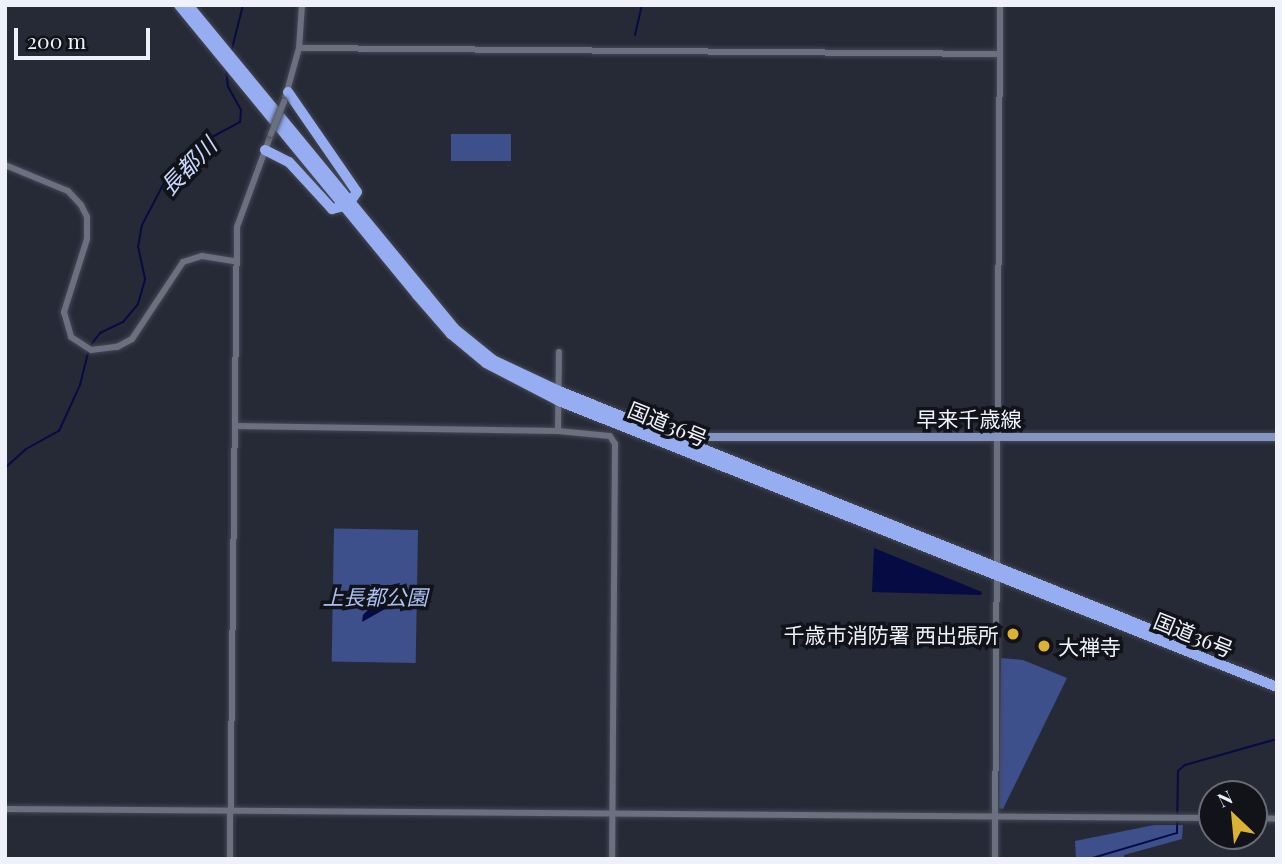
<!DOCTYPE html>
<html>
<head>
<meta charset="utf-8">
<style>
	body { margin:0 }
	#map { position:relative; width:1282px; height:864px; overflow:hidden; background:#262a37; font-family:"Playfair Display","Noto Sans JP",serif }
	div>[style] { position:absolute }
	.green>* { inset:0; background:#3e508c; transform-origin:0 0 }
	.water>* { inset:0; background:#070b43 }
	.stream>* { height:2px; margin:-1px; padding:0 1px; transform-origin:1px; border-radius:1px; background:#070b43 }
	.roads { filter:drop-shadow(0 0 2px #454853) drop-shadow(0 0 2px #454853) }
	.minor>* { height:6px; margin:-3px; padding:0 3px; transform-origin:3px; border-radius:3px; background:#6a707f }
	.major>* { height:8px; margin:-4px; padding:0 4px; transform-origin:4px; border-radius:4px; background:#8495c3 }
	.highway>* { height:10px; margin:-5px; padding:0 5px; transform-origin:5px; border-radius:5px; background:#96adf1 }
	.bridges { filter:drop-shadow(0 0 2px #454853) drop-shadow(0 0 2px #454853) }
	.minor-bridge>* { height:6px; margin:-3px; padding:0 3px; transform-origin:3px; border-radius:3px; background:#6a707f }
	.dots>* { width:19px; height:19px; translate:-50% -50%; box-sizing:border-box; border:4px solid #111319; border-radius:50% }
	span { translate:-50% -50%; white-space:nowrap; text-align:center; line-height:1.15; -webkit-text-stroke:7px #111319; paint-order:stroke }
	.street-label { font-size:21px; color:#eef1fa }
	.park-label { font-size:21px; color:#acbff5; font-style:italic }
	.poi-label { font-size:21px; color:#eef1fa }
	.right { translate:-100% -50%; text-align:right }
	.left { translate:0 -50%; text-align:left }
	.water-label { font-size:23px; color:#cad7fc; font-style:italic }
	.frame { position:absolute; inset:0; border:7px solid #eef1fa; pointer-events:none }
	.north { position:absolute; left:1198px; top:780px; width:70px; height:70px; box-sizing:border-box; background:#111319; border:2px solid #696c73; border-radius:50%; rotate:334deg; font-size:19px; font-weight:700; line-height:28px; text-align:center; color:#eef1fa }
	.north::after { content:''; display:block; margin:auto; width:24px; height:32px; background:#dcb233; clip-path:polygon(50% 0,100% 100%,50% 72%,0 100%) }
	.scale { position:absolute; left:14px; top:28px; width:136px; height:32px; box-sizing:border-box; border:4px solid #eef1fa; border-top:0; padding-left:9px; font-size:21px; line-height:24px; white-space:nowrap; color:#eef1fa; -webkit-text-stroke:5px #111319; paint-order:stroke }
</style>
</head>
<body>
<div id="map">
	<div class="green">
		<i style="left:451px;top:134px;width:60px;height:27px"></i>
		<i style="left:418px;top:530px;width:133px;height:84px;rotate:91deg"></i>
		<i style="clip-path:polygon(1001px 658px,1023px 660px,1067px 678px,1003px 809px,999px 808px)"></i>
		<i style="clip-path:polygon(1154px 825px,1183px 825px,1182px 839px,1124px 855px,1124px 859px,1076px 859px,1075px 841px)"></i>
	</div>
	<div class="water">
		<i style="clip-path:polygon(874px 548px,982px 592px,981px 595px,872px 592px)"></i>
		<i style="clip-path:polygon(400px 583px,392px 605px,362px 622px,363px 615px,391px 585px)"></i>
	</div>
	<div class="stream">
		<i style="left:635px;top:35px;width:31px;rotate:-77deg"></i>
		<i style="left:232px;top:49px;width:45px;rotate:-76deg"></i>
		<i style="left:91px;top:345px;width:15px;rotate:-53deg"></i>
		<i style="left:100px;top:333px;width:25px;rotate:-26deg"></i>
		<i style="left:123px;top:322px;width:23px;rotate:-50deg"></i>
		<i style="left:138px;top:304px;width:26px;rotate:-74deg"></i>
		<i style="left:145px;top:279px;width:33px;rotate:-102deg"></i>
		<i style="left:138px;top:247px;width:22px;rotate:-80deg"></i>
		<i style="left:142px;top:225px;width:47px;rotate:-62.4deg"></i>
		<i style="left:164px;top:183px;width:66px;rotate:-43.8deg"></i>
		<i style="left:212px;top:137px;width:32px;rotate:-28deg"></i>
		<i style="left:240px;top:122px;width:12px;rotate:-85deg"></i>
		<i style="left:241px;top:110px;width:26px;rotate:-119deg"></i>
		<i style="left:228px;top:87px;width:18px;rotate:-96deg"></i>
		<i style="left:5px;top:468px;width:28px;rotate:-42deg"></i>
		<i style="left:26px;top:449px;width:38px;rotate:-29deg"></i>
		<i style="left:59px;top:431px;width:51px;rotate:-65.5deg"></i>
		<i style="left:80px;top:385px;width:36px;rotate:-76deg"></i>
		<i style="left:1089px;top:859px;width:92px;rotate:-16.5deg"></i>
		<i style="left:1177px;top:833px;width:62px;rotate:-89.1deg"></i>
		<i style="left:1178px;top:771px;width:9px;rotate:-41deg"></i>
		<i style="left:1185px;top:765px;width:96px;rotate:-15.8deg"></i>
	</div>
	<div class="roads">
		<div class="minor">
			<i style="left:299px;top:48px;width:701px;rotate:0.49deg"></i>
			<i style="left:284px;top:102px;width:56px;rotate:-74.5deg"></i>
			<i style="left:299px;top:48px;width:43px;rotate:-86deg"></i>
			<i style="left:5px;top:165px;width:68px;rotate:22.4deg"></i>
			<i style="left:68px;top:191px;width:19px;rotate:47deg"></i>
			<i style="left:81px;top:205px;width:13px;rotate:63deg"></i>
			<i style="left:87px;top:217px;width:22px;rotate:90deg"></i>
			<i style="left:87px;top:239px;width:77px;rotate:107.5deg"></i>
			<i style="left:64px;top:312px;width:26px;rotate:74deg"></i>
			<i style="left:71px;top:337px;width:24px;rotate:33deg"></i>
			<i style="left:91px;top:350px;width:26px;rotate:-7deg"></i>
			<i style="left:117px;top:347px;width:17px;rotate:-28deg"></i>
			<i style="left:132px;top:339px;width:92px;rotate:-56.5deg"></i>
			<i style="left:183px;top:262px;width:20px;rotate:-18deg"></i>
			<i style="left:202px;top:256px;width:33px;rotate:9deg"></i>
			<i style="left:235px;top:426px;width:323px;rotate:0.9deg"></i>
			<i style="left:558px;top:431px;width:52px;rotate:5.5deg"></i>
			<i style="left:610px;top:436px;width:9px;rotate:58deg"></i>
			<i style="left:615px;top:444px;width:415px;rotate:90.4deg"></i>
			<i style="left:558px;top:431px;width:79px;rotate:-89.3deg"></i>
			<i style="left:5px;top:809px;width:1207px;rotate:0.43deg"></i>
			<i style="left:1254px;top:818px;width:23px;rotate:2deg"></i>
			<i style="left:230px;top:859px;width:632px;rotate:-89.37deg"></i>
			<i style="left:237px;top:227px;width:99px;rotate:-69.9deg"></i>
			<i style="left:995px;top:859px;width:854px;rotate:-89.66deg"></i>
		</div>
		<div class="major">
			<i style="left:674px;top:437px;width:603px"></i>
		</div>
		<div class="highway">
			<i style="left:179px;top:5px;width:375px;rotate:50.6deg"></i>
			<i style="left:417px;top:295px;width:52px;rotate:48.9deg"></i>
			<i style="left:451px;top:334px;width:45px;rotate:39.6deg"></i>
			<i style="left:486px;top:363px;width:82px;rotate:27.5deg"></i>
			<i style="left:559px;top:401px;width:773px;rotate:21.72deg"></i>
			<i style="left:188px;top:5px;width:374px;rotate:50.5deg"></i>
			<i style="left:426px;top:294px;width:45px;rotate:50.4deg"></i>
			<i style="left:455px;top:329px;width:49px;rotate:39.2deg"></i>
			<i style="left:493px;top:360px;width:73px;rotate:25.2deg"></i>
			<i style="left:559px;top:391px;width:659px;rotate:21.93deg"></i>
			<i style="left:288px;top:92px;width:121px;rotate:55.4deg"></i>
			<i style="left:357px;top:192px;width:12px;rotate:125deg"></i>
			<i style="left:265px;top:150px;width:27px;rotate:27deg"></i>
			<i style="left:289px;top:162px;width:64px;rotate:47.5deg"></i>
			<i style="left:332px;top:209px;width:12px;rotate:-14deg"></i>
		</div>
	</div>
	<div class="bridges">
		<div class="minor-bridge">
			<i style="left:271px;top:134px;width:35px;rotate:-68deg"></i>
		</div>
	</div>
	<div class="dots">
		<i style="left:1013px;top:634px;background:#dcb233"></i>
		<i style="left:1044px;top:646px;background:#dcb233"></i>
	</div>
	<div class="street-label">
		<span style="left:969px;top:418px">早来千歳線</span>
		<span style="left:668px;top:423px;rotate:22deg">国道36号</span>
		<span style="left:1194px;top:634px;rotate:22deg">国道36号</span>
	</div>
	<div class="park-label">
		<span style="left:375px;top:596px">上長都公園</span>
	</div>
	<div class="poi-label">
		<span class="right" style="left:999px;top:634px">千歳市消防署 西出張所</span>
		<span class="left" style="left:1058px;top:646px">大禅寺</span>
	</div>
	<div class="water-label">
		<span style="left:188px;top:166px;rotate:-46deg">長都川</span>
	</div>
	<div class="frame"></div>
	<div class="north">N</div>
	<div class="scale">200 m</div>
</div>
</body>
</html>
